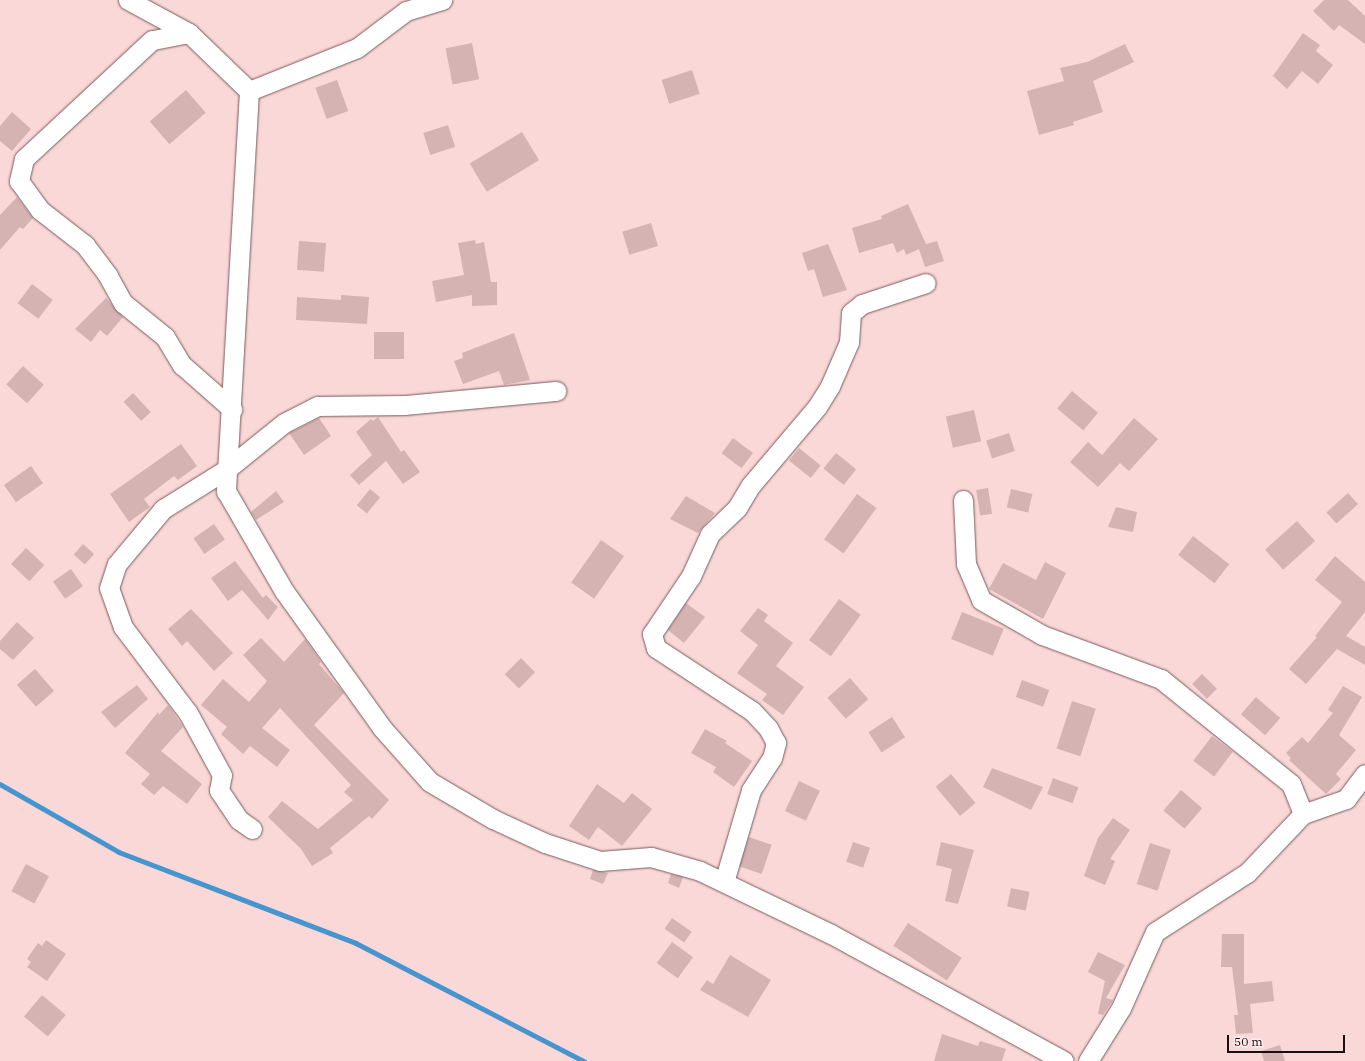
<!DOCTYPE html>
<html>
<head>
<meta charset="utf-8">
<style>
	body { margin:0 }
	#map { position:relative; width:1365px; height:1061px; overflow:hidden; background:#fbd8d8; font-family:"IBM Plex Serif",serif }
	div>[style] { position:absolute }
	.stream>* { height:4.5px; margin:-2.25px; padding:0 2.25px; transform-origin:2.25px; border-radius:2.25px; background:#4695cf }
	.building>* { inset:0; background:#d5b3b3; transform-origin:0 0 }
	.roads { filter:drop-shadow(0 0 1px #785a5b) drop-shadow(0 0 1px #785a5b) }
	.minor>* { height:19px; margin:-9.5px; padding:0 9.5px; transform-origin:9.5px; border-radius:9.5px; background:#fff }
	span { translate:-50% -50%; white-space:nowrap; text-align:center; line-height:1.15; -webkit-text-stroke:3.5px #ffe9e9; paint-order:stroke }
	.scale { position:absolute; left:1227px; top:1035px; width:118px; height:18px; box-sizing:border-box; border:2px solid #1b1010; border-top:0; padding-left:5px; font-size:12px; line-height:14px; white-space:nowrap; color:#1b1010; -webkit-text-stroke:3px #ffe9e9; paint-order:stroke }
</style>
</head>
<body>
<div id="map">
	<div class="stream">
		<i style="left:0;top:784px;width:137px;rotate:29.7deg"></i>
		<i style="left:119px;top:852px;width:254px;rotate:21deg"></i>
		<i style="left:356px;top:943px;width:257px;rotate:27.4deg"></i>
	</div>
	<div class="building">
		<i style="clip-path:polygon(1324px 0,1348px 0,1365px 16px,1365px 44px,1339px 25px,1334px 31px,1313px 11px)"></i>
		<i style="clip-path:polygon(1303px 33px,1320px 45px,1316px 51px,1333px 65px,1318px 84px,1302px 71px,1287px 89px,1273px 76px)"></i>
		<i style="left:472px;top:43px;width:37px;height:27px;rotate:79deg"></i>
		<i style="clip-path:polygon(1125px 44px,1134px 62px,1093px 81px,1103px 112px,1073px 122px,1074px 125px,1039px 135px,1027px 91px,1064px 81px,1060px 68px,1087px 62px)"></i>
		<i style="left:692px;top:70px;width:25px;height:32px;rotate:72deg"></i>
		<i style="left:337px;top:80px;width:33px;height:23px;rotate:70deg"></i>
		<i style="left:186px;top:90px;width:30px;height:48px;rotate:49deg"></i>
		<i style="clip-path:polygon(12px 112px,31px 129px,12px 151px,0 141px,0 126px)"></i>
		<i style="left:448px;top:125px;width:23px;height:26px;rotate:72deg"></i>
		<i style="left:522px;top:132px;width:33px;height:61px;rotate:59deg"></i>
		<i style="clip-path:polygon(17px 197px,33px 218px,23px 229px,20px 227px,0 250px,0 215px)"></i>
		<i style="clip-path:polygon(908px 204px,926px 244px,937px 241px,944px 261px,925px 267px,919px 249px,906px 255px,904px 249px,897px 253px,893px 243px,859px 253px,852px 228px,882px 219px,881px 216px)"></i>
		<i style="left:651px;top:223px;width:24px;height:30px;rotate:73deg"></i>
		<i style="clip-path:polygon(475px 240px,476px 244px,484px 242px,491px 282px,497px 282px,497px 305px,472px 306px,472px 295px,436px 302px,432px 281px,464px 275px,458px 243px)"></i>
		<i style="left:299px;top:241px;width:27px;height:29px;rotate:4deg"></i>
		<i style="clip-path:polygon(828px 244px,847px 290px,823px 297px,814px 269px,808px 271px,802px 253px)"></i>
		<i style="left:32px;top:284px;width:26px;height:24px;rotate:37deg"></i>
		<i style="clip-path:polygon(341px 295px,369px 297px,367px 324px,296px 320px,297px 297px,341px 300px)"></i>
		<i style="clip-path:polygon(106px 298px,123px 317px,107px 336px,100px 330px,91px 342px,75px 329px)"></i>
		<i style="left:374px;top:332px;width:30px;height:27px"></i>
		<i style="clip-path:polygon(514px 333px,530px 380px,504px 385px,499px 371px,463px 384px,454px 361px,463px 358px,462px 353px)"></i>
		<i style="left:23px;top:366px;width:28px;height:25px;rotate:42deg"></i>
		<i style="left:1072px;top:391px;width:34px;height:23px;rotate:40deg"></i>
		<i style="left:133px;top:393px;width:26px;height:13px;rotate:47deg"></i>
		<i style="left:974px;top:410px;width:32px;height:29px;rotate:77deg"></i>
		<i style="clip-path:polygon(378px 417px,401px 452px,404px 450px,420px 472px,403px 484px,386px 461px,359px 485px,350px 475px,372px 455px,356px 432px,371px 419px,373px 421px)"></i>
		<i style="clip-path:polygon(319px 418px,331px 436px,304px 455px,289px 433px)"></i>
		<i style="clip-path:polygon(1134px 418px,1158px 439px,1129px 471px,1120px 463px,1098px 487px,1070px 462px,1088px 442px,1102px 455px)"></i>
		<i style="left:1009px;top:433px;width:19px;height:24px;rotate:72deg"></i>
		<i style="left:733px;top:438px;width:25px;height:19px;rotate:37deg"></i>
		<i style="clip-path:polygon(181px 444px,197px 466px,178px 480px,174px 476px,144px 499px,150px 507px,129px 522px,110px 494px)"></i>
		<i style="left:799px;top:448px;width:28px;height:16px;rotate:39deg"></i>
		<i style="left:836px;top:453px;width:26px;height:20px;rotate:39deg"></i>
		<i style="left:31px;top:466px;width:21px;height:33px;rotate:55deg"></i>
		<i style="left:988px;top:488px;width:26px;height:12px;rotate:81deg"></i>
		<i style="left:370px;top:489px;width:13px;height:21px;rotate:39deg"></i>
		<i style="left:1011px;top:489px;width:22px;height:19px;rotate:13deg"></i>
		<i style="clip-path:polygon(276px 491px,284px 502px,256px 520px,251px 512px)"></i>
		<i style="left:1348px;top:493px;width:15px;height:29px;rotate:48deg"></i>
		<i style="left:857px;top:494px;width:24px;height:56px;rotate:36deg"></i>
		<i style="clip-path:polygon(686px 496px,715px 513px,698px 533px,670px 519px)"></i>
		<i style="clip-path:polygon(1116px 507px,1137px 512px,1133px 532px,1108px 527px)"></i>
		<i style="left:1297px;top:521px;width:27px;height:43px;rotate:48deg"></i>
		<i style="left:214px;top:524px;width:19px;height:25px;rotate:55deg"></i>
		<i style="left:1193px;top:536px;width:46px;height:24px;rotate:38deg"></i>
		<i style="left:601px;top:540px;width:28px;height:52px;rotate:35deg"></i>
		<i style="left:83px;top:544px;width:15px;height:14px;rotate:42deg"></i>
		<i style="left:26px;top:548px;width:25px;height:22px;rotate:43deg"></i>
		<i style="clip-path:polygon(1335px 556px,1365px 582px,1365px 612px,1346px 636px,1365px 647px,1365px 665px,1337px 649px,1306px 684px,1289px 669px,1317px 637px,1315px 636px,1342px 602px,1315px 580px)"></i>
		<i style="clip-path:polygon(235px 561px,263px 598px,266px 595px,278px 607px,268px 620px,242px 590px,228px 601px,211px 578px)"></i>
		<i style="clip-path:polygon(1045px 562px,1066px 573px,1043px 619px,989px 589px,1003px 563px,1036px 580px)"></i>
		<i style="left:71px;top:569px;width:21px;height:22px;rotate:55deg"></i>
		<i style="left:839px;top:599px;width:27px;height:51px;rotate:36deg"></i>
		<i style="clip-path:polygon(686px 603px,705px 617px,684px 643px,668px 630px)"></i>
		<i style="clip-path:polygon(758px 608px,768px 615px,764px 621px,793px 643px,776px 666px,804px 687px,783px 715px,762px 700px,767px 694px,737px 673px,758px 645px,740px 631px)"></i>
		<i style="clip-path:polygon(191px 609px,233px 653px,214px 671px,187px 641px,182px 646px,168px 629px)"></i>
		<i style="left:962px;top:612px;width:45px;height:29px;rotate:22deg"></i>
		<i style="clip-path:polygon(17px 622px,34px 638px,13px 660px,0 649px,0 641px)"></i>
		<i style="clip-path:polygon(261px 638px,284px 662px,305px 639px,321px 662px,319px 664px,344px 693px,314px 725px,389px 800px,372px 819px,369px 816px,330px 848px,333px 853px,312px 866px,301px 849px,268px 817px,282px 801px,318px 829px,353px 800px,344px 792px,351px 785px,280px 708px,262px 728px,290px 750px,277px 767px,250px 746px,243px 754px,221px 734px,227px 727px,201px 705px,223px 679px,249px 702px,267px 681px,243px 655px)"></i>
		<i style="left:521px;top:658px;width:20px;height:23px;rotate:45deg"></i>
		<i style="left:35px;top:669px;width:29px;height:24px;rotate:49deg"></i>
		<i style="left:1202px;top:674px;width:21px;height:14px;rotate:45deg"></i>
		<i style="left:850px;top:678px;width:28px;height:30px;rotate:49deg"></i>
		<i style="left:1022px;top:680px;width:29px;height:18px;rotate:20deg"></i>
		<i style="clip-path:polygon(137px 685px,148px 699px,115px 728px,101px 712px)"></i>
		<i style="clip-path:polygon(1343px 686px,1362px 697px,1339px 735px,1356px 750px,1336px 774px,1341px 779px,1326px 794px,1289px 760px,1291px 758px,1286px 753px,1302px 737px,1308px 743px,1333px 713px,1328px 710px)"></i>
		<i style="left:1256px;top:697px;width:32px;height:23px;rotate:41deg"></i>
		<i style="left:1072px;top:701px;width:25px;height:50px;rotate:18deg"></i>
		<i style="clip-path:polygon(168px 705px,183px 727px,161px 751px,202px 784px,187px 804px,163px 786px,154px 795px,141px 784px,150px 774px,125px 753px,158px 712px,159px 715px)"></i>
		<i style="left:892px;top:717px;width:24px;height:28px;rotate:57deg"></i>
		<i style="clip-path:polygon(705px 729px,727px 741px,725px 743px,752px 761px,734px 787px,713px 772px,716px 767px,691px 753px)"></i>
		<i style="left:1212px;top:736px;width:26px;height:31px;rotate:37deg"></i>
		<i style="clip-path:polygon(992px 768px,1043px 787px,1031px 810px,983px 787px)"></i>
		<i style="left:951px;top:774px;width:38px;height:20px;rotate:50deg"></i>
		<i style="left:1053px;top:778px;width:27px;height:17px;rotate:20deg"></i>
		<i style="left:799px;top:781px;width:23px;height:33px;rotate:25deg"></i>
		<i style="clip-path:polygon(597px 784px,624px 803px,632px 793px,652px 809px,622px 846px,598px 827px,589px 840px,569px 826px)"></i>
		<i style="left:1181px;top:790px;width:28px;height:27px;rotate:41deg"></i>
		<i style="clip-path:polygon(1113px 818px,1130px 830px,1110px 859px,1115px 861px,1105px 885px,1084px 876px,1098px 838px)"></i>
		<i style="left:749px;top:837px;width:24px;height:31px;rotate:19deg"></i>
		<i style="left:853px;top:842px;width:18px;height:21px;rotate:19deg"></i>
		<i style="clip-path:polygon(941px 842px,974px 850px,958px 904px,945px 901px,952px 869px,936px 865px)"></i>
		<i style="left:1150px;top:843px;width:22px;height:43px;rotate:18deg"></i>
		<i style="left:26px;top:864px;width:26px;height:31px;rotate:28deg"></i>
		<i style="clip-path:polygon(593px 870px,608px 873px,603px 884px,590px 879px)"></i>
		<i style="clip-path:polygon(671px 874px,683px 877px,679px 888px,668px 883px)"></i>
		<i style="left:1011px;top:888px;width:19px;height:19px;rotate:12deg"></i>
		<i style="left:672px;top:918px;width:24px;height:13px;rotate:35deg"></i>
		<i style="left:908px;top:923px;width:64px;height:27px;rotate:33deg"></i>
		<i style="clip-path:polygon(1222px 934px,1244px 934px,1244px 984px,1272px 981px,1274px 1001px,1250px 1004px,1253px 1033px,1236px 1034px,1234px 1015px,1238px 1015px,1232px 967px,1221px 967px)"></i>
		<i style="clip-path:polygon(46px 940px,66px 954px,47px 981px,27px 967px,31px 962px,27px 959px,38px 943px,42px 946px)"></i>
		<i style="left:672px;top:942px;width:26px;height:26px;rotate:36deg"></i>
		<i style="clip-path:polygon(1098px 952px,1125px 965px,1106px 998px,1113px 1000px,1103px 1015px,1098px 1014px,1105px 981px,1088px 972px)"></i>
		<i style="clip-path:polygon(730px 955px,771px 980px,748px 1017px,700px 990px,707px 980px,713px 984px)"></i>
		<i style="left:42px;top:995px;width:31px;height:28px;rotate:40deg"></i>
		<i style="clip-path:polygon(942px 1034px,978px 1046px,980px 1041px,1006px 1049px,1002px 1061px,934px 1061px)"></i>
		<i style="clip-path:polygon(1280px 1045px,1285px 1061px,1264px 1061px,1261px 1051px)"></i>
	</div>
	<div class="roads">
		<div class="minor">
			<i style="left:128px;top:0;width:69px;rotate:28.4deg"></i>
			<i style="left:189px;top:33px;width:83px;rotate:44deg"></i>
			<i style="left:249px;top:91px;width:401px;rotate:93.3deg"></i>
			<i style="left:226px;top:491px;width:116px;rotate:59.9deg"></i>
			<i style="left:284px;top:591px;width:168px;rotate:54.4deg"></i>
			<i style="left:382px;top:728px;width:72px;rotate:48.4deg"></i>
			<i style="left:430px;top:782px;width:73px;rotate:30.4deg"></i>
			<i style="left:493px;top:819px;width:57px;rotate:24.8deg"></i>
			<i style="left:545px;top:843px;width:58px;rotate:18.1deg"></i>
			<i style="left:600px;top:861px;width:51px;rotate:-4.5deg"></i>
			<i style="left:651px;top:857px;width:51px;rotate:15.9deg"></i>
			<i style="left:700px;top:871px;width:145px;rotate:25.7deg"></i>
			<i style="left:831px;top:934px;width:265px;rotate:28.6deg"></i>
			<i style="left:189px;top:33px;width:38px;rotate:169deg"></i>
			<i style="left:152px;top:40px;width:175px;rotate:137.1deg"></i>
			<i style="left:24px;top:159px;width:23px;rotate:103deg"></i>
			<i style="left:19px;top:181px;width:36px;rotate:54deg"></i>
			<i style="left:40px;top:210px;width:57px;rotate:37.9deg"></i>
			<i style="left:85px;top:245px;width:39px;rotate:53deg"></i>
			<i style="left:108px;top:276px;width:31px;rotate:61deg"></i>
			<i style="left:123px;top:303px;width:54px;rotate:39deg"></i>
			<i style="left:165px;top:337px;width:33px;rotate:59deg"></i>
			<i style="left:182px;top:365px;width:67px;rotate:41.3deg"></i>
			<i style="left:249px;top:91px;width:116px;rotate:-21.7deg"></i>
			<i style="left:357px;top:48px;width:61px;rotate:-37.1deg"></i>
			<i style="left:406px;top:11px;width:38px;rotate:-17deg"></i>
			<i style="left:963px;top:500px;width:64px;rotate:87.3deg"></i>
			<i style="left:966px;top:564px;width:39px;rotate:67deg"></i>
			<i style="left:981px;top:600px;width:70px;rotate:29.8deg"></i>
			<i style="left:1042px;top:635px;width:127px;rotate:20.3deg"></i>
			<i style="left:1161px;top:679px;width:167px;rotate:38.9deg"></i>
			<i style="left:1291px;top:784px;width:32px;rotate:68deg"></i>
			<i style="left:252px;top:829px;width:16px;rotate:-145deg"></i>
			<i style="left:239px;top:820px;width:36px;rotate:-124deg"></i>
			<i style="left:219px;top:790px;width:15px;rotate:-79deg"></i>
			<i style="left:222px;top:775px;width:71px;rotate:-118.7deg"></i>
			<i style="left:188px;top:713px;width:108px;rotate:-127.1deg"></i>
			<i style="left:123px;top:627px;width:41px;rotate:-109.7deg"></i>
			<i style="left:109px;top:588px;width:25px;rotate:-72deg"></i>
			<i style="left:117px;top:564px;width:72px;rotate:-50.1deg"></i>
			<i style="left:163px;top:509px;width:75px;rotate:-32deg"></i>
			<i style="left:227px;top:469px;width:73px;rotate:-38.9deg"></i>
			<i style="left:284px;top:423px;width:38px;rotate:-27deg"></i>
			<i style="left:318px;top:406px;width:87px;rotate:-0.7deg"></i>
			<i style="left:405px;top:405px;width:152px;rotate:-5.3deg"></i>
			<i style="left:724px;top:882px;width:96px;rotate:-73.6deg"></i>
			<i style="left:751px;top:790px;width:38px;rotate:-57deg"></i>
			<i style="left:772px;top:758px;width:16px;rotate:-75deg"></i>
			<i style="left:776px;top:743px;width:17px;rotate:-118deg"></i>
			<i style="left:768px;top:728px;width:23px;rotate:-133deg"></i>
			<i style="left:752px;top:711px;width:115px;rotate:-146.7deg"></i>
			<i style="left:656px;top:648px;width:15px;rotate:-106deg"></i>
			<i style="left:652px;top:634px;width:70px;rotate:-56.1deg"></i>
			<i style="left:691px;top:576px;width:46px;rotate:-65.7deg"></i>
			<i style="left:710px;top:534px;width:37px;rotate:-44deg"></i>
			<i style="left:737px;top:508px;width:27px;rotate:-59deg"></i>
			<i style="left:751px;top:485px;width:102px;rotate:-49.8deg"></i>
			<i style="left:817px;top:407px;width:25px;rotate:-58deg"></i>
			<i style="left:830px;top:386px;width:48px;rotate:-66.6deg"></i>
			<i style="left:849px;top:342px;width:29px;rotate:-86deg"></i>
			<i style="left:851px;top:313px;width:14px;rotate:-39deg"></i>
			<i style="left:862px;top:304px;width:67px;rotate:-18.2deg"></i>
			<i style="left:1088px;top:1061px;width:62px;rotate:-58.1deg"></i>
			<i style="left:1121px;top:1008px;width:83px;rotate:-65.9deg"></i>
			<i style="left:1155px;top:932px;width:109px;rotate:-32.7deg"></i>
			<i style="left:1247px;top:873px;width:81px;rotate:-46.5deg"></i>
			<i style="left:1303px;top:814px;width:46px;rotate:-19.2deg"></i>
			<i style="left:1346px;top:799px;width:31px;rotate:-53deg"></i>
		</div>
	</div>
	<div class="scale">50 m</div>
</div>
</body>
</html>
